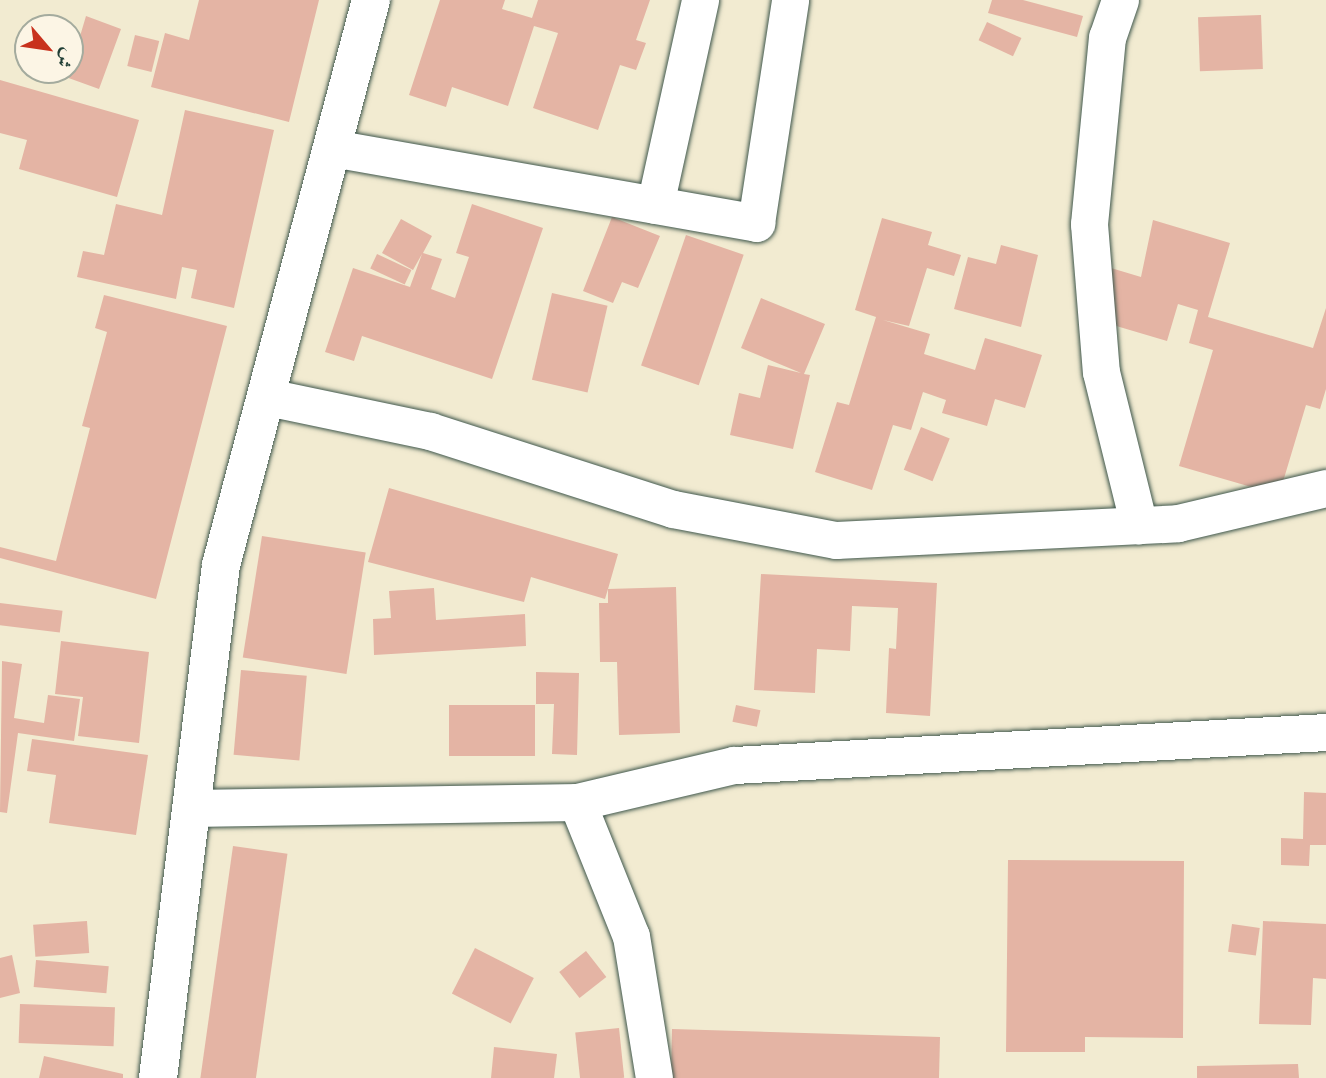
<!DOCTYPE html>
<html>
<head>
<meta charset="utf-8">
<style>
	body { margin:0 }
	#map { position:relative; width:1326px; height:1078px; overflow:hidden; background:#f2ebd1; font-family:"IM FELL Double Pica",Amiri,serif }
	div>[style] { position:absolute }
	.building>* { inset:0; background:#e4b4a4; transform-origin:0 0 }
	.roads { filter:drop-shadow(0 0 2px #3f574c) drop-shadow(0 0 2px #3f574c) }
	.minor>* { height:37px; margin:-18.5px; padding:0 18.5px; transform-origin:18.5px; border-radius:18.5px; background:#fff }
	.secondary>* { height:38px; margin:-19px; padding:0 19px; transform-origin:19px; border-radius:19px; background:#fff }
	span { translate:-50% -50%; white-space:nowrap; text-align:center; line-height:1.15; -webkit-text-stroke:6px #fcf5e5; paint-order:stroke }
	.north { position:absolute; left:14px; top:14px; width:70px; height:70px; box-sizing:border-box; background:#fcf5e5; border:2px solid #a4ab9e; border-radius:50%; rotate:119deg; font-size:19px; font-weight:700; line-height:28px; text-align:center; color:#1f3d34 }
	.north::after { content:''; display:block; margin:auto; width:24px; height:32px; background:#c8321e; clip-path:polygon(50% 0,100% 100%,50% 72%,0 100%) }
</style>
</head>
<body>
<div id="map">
	<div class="building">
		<i style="clip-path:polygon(199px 0,319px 0,289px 122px,151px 87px,165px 33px,189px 40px)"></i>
		<i style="clip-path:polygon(440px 0,505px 0,502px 9px,532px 18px,538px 0,650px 0,636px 40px,646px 43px,636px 70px,620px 65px,598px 130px,533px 108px,558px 33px,534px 26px,508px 106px,452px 87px,446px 107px,409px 95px)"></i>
		<i style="clip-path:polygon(992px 0,1023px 0,1083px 16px,1077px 37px,988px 13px)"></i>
		<i style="left:1261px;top:15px;width:54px;height:63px;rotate:88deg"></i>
		<i style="clip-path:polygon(86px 16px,121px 29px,99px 89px,63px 76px,70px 70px)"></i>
		<i style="left:987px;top:22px;width:38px;height:20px;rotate:25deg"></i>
		<i style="left:135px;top:35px;width:25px;height:32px;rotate:14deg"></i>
		<i style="clip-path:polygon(0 80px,139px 120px,117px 197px,19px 169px,27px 140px,0 133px)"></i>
		<i style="clip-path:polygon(185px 110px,274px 130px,234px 308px,191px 298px,197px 270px,182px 267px,176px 299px,77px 277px,83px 251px,104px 255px,116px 204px,162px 215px)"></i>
		<i style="clip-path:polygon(472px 204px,543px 228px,492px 379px,362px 336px,354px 361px,325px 352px,353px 268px,410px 287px,422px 254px,413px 270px,382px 253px,401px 219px,432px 236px,423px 253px,442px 259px,431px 289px,455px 298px,469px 257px,456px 253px)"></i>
		<i style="clip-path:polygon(612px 217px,660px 236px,638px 288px,622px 282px,613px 303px,583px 291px)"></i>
		<i style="clip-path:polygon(882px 218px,932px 232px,928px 245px,961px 255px,954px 276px,927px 268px,909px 326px,883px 320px,930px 334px,924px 354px,975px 370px,985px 338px,1042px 355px,1025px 408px,995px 399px,987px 426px,942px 413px,946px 400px,923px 392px,911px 430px,893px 425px,872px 490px,815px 472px,837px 402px,849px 405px,876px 317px,855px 310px)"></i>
		<i style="clip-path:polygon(1153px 220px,1230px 243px,1208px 317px,1313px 348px,1326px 308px,1326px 389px,1320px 409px,1306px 405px,1279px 495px,1179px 466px,1213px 350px,1189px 343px,1198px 310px,1178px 304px,1167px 341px,1096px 320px,1111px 268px,1141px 277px)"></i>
		<i style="left:686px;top:235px;width:61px;height:138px;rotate:19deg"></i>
		<i style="clip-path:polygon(1001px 245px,1038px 255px,1021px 327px,954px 309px,968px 257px,996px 264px)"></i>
		<i style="left:377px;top:254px;width:38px;height:16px;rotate:25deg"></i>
		<i style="left:552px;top:293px;width:57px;height:89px;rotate:13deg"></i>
		<i style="clip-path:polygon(104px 295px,227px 326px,156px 599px,0 558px,0 547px,56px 561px,90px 428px,82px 426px,107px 332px,95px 328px)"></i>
		<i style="clip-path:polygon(761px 298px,825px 324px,804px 374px,810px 375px,793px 449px,730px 435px,739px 393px,760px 398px,768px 365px,801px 373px,741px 348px)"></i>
		<i style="left:921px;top:427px;width:31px;height:46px;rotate:22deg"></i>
		<i style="clip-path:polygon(389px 488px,618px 554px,608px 589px,676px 587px,680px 733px,619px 735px,617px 662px,600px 662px,599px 603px,608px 603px,608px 589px,605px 599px,531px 577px,524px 602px,368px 562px)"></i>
		<i style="left:262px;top:536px;width:105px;height:123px;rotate:9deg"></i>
		<i style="clip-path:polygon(761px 574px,937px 583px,930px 716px,886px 713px,889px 648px,896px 649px,898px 608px,852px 606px,850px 651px,817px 649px,815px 693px,754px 690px)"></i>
		<i style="clip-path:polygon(434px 588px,436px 620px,525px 614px,526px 646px,374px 655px,373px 619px,391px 618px,389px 591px)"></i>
		<i style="left:0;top:603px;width:63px;height:22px;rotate:7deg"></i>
		<i style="clip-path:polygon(61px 641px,149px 652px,139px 743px,78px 736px,83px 697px,55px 694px)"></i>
		<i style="clip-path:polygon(2px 661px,22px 664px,14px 718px,44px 723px,48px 695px,80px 699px,74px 741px,18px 733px,7px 813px,0 812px)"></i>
		<i style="left:241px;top:670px;width:66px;height:85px;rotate:5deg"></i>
		<i style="clip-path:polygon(536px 672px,579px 673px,577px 755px,552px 754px,554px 704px,536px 704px)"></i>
		<i style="left:449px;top:705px;width:86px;height:51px"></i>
		<i style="left:736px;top:705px;width:25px;height:17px;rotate:12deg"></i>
		<i style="clip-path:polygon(32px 739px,148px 755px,136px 835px,49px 823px,56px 775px,27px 771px)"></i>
		<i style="clip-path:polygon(1304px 792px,1326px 793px,1326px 845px,1310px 845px,1309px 866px,1281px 865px,1281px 838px,1303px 839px)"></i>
		<i style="left:233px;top:846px;width:55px;height:235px;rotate:8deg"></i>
		<i style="clip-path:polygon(1008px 860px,1184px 861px,1183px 1038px,1085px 1037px,1085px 1052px,1006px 1052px)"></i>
		<i style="left:87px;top:921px;width:32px;height:54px;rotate:86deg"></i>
		<i style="clip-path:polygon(1263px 921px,1326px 924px,1326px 979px,1313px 978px,1311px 1025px,1259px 1024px)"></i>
		<i style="left:1232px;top:924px;width:28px;height:28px;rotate:8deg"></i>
		<i style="left:475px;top:948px;width:66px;height:51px;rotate:27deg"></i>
		<i style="left:586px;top:951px;width:33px;height:34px;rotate:52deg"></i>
		<i style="clip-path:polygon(12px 955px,20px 993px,0 998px,0 958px)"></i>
		<i style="left:36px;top:960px;width:73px;height:27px;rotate:5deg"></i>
		<i style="left:20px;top:1004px;width:95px;height:39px;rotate:2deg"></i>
		<i style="left:619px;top:1028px;width:50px;height:44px;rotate:84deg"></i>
		<i style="clip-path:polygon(672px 1029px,940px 1037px,939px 1078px,671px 1078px)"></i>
		<i style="clip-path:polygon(494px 1047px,557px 1054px,554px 1078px,491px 1078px)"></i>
		<i style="clip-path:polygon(44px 1056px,123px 1074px,123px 1078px,39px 1078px)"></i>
		<i style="clip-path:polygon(1298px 1064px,1299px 1078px,1197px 1078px,1197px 1066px)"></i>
	</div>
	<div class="roads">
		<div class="minor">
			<i style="left:1120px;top:0;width:39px;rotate:109deg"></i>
			<i style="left:1107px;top:37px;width:188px;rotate:95.5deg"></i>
			<i style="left:1089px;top:224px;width:148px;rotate:85.4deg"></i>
			<i style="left:1101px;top:372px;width:158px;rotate:76.1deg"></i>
			<i style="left:332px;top:148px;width:431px;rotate:10deg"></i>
			<i style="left:756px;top:223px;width:226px;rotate:-81.3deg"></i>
			<i style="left:655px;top:205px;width:210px;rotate:-77.6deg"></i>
			<i style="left:267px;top:397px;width:167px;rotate:11.8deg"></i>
			<i style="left:430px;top:431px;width:255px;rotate:17.8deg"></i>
			<i style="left:673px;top:509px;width:166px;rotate:10.8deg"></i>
			<i style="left:836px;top:540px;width:342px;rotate:-2.8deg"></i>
			<i style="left:1178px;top:523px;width:152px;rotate:-13.3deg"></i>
			<i style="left:577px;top:802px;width:144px;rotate:68.1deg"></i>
			<i style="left:631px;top:936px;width:144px;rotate:80.8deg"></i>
			<i style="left:192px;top:808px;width:385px;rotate:-0.9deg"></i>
			<i style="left:577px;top:802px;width:161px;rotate:-13.3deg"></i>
			<i style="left:734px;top:765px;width:593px;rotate:-3.19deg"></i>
		</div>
		<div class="secondary">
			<i style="left:158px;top:1078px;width:517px;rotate:-83deg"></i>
			<i style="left:221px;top:565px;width:585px;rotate:-75.13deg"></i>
		</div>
	</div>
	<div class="north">ش</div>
</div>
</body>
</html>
